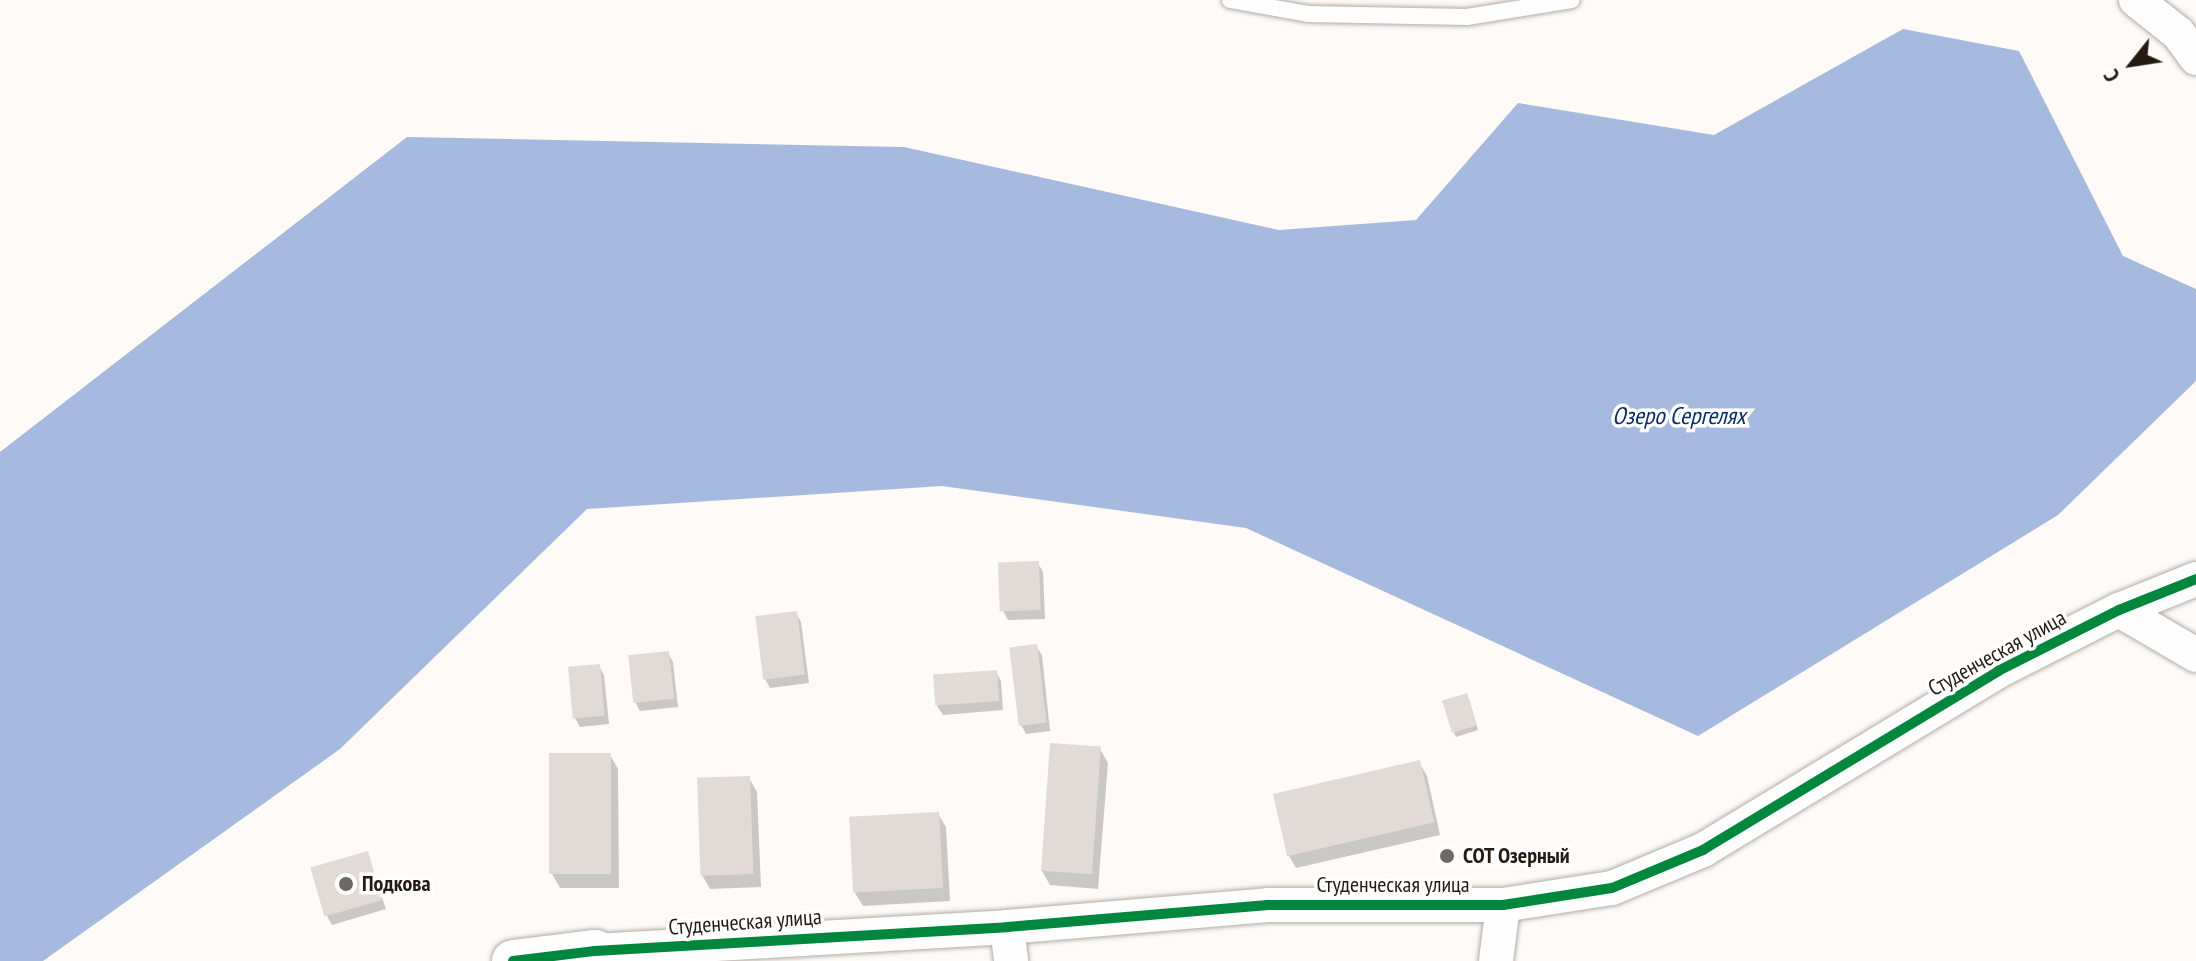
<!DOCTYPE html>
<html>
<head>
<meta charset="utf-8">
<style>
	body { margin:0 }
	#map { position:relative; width:2196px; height:961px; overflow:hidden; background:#fdfaf7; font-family:"PT Sans Narrow",sans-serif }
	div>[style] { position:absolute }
	.water>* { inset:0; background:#a6badf }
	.shadow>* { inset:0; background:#0003 }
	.building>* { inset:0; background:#e2dad7; transform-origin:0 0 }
	.roads { filter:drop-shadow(0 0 2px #b3aca7) drop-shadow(0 0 2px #b3aca7) }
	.service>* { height:16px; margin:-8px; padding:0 8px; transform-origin:8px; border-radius:8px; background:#fffefe }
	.minor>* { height:34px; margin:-17px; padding:0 17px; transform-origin:17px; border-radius:17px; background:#fffefe }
	.tertiary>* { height:42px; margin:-21px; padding:0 21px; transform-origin:21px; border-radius:21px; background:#fffefe }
	.cycleway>* { height:10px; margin:-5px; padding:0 5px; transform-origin:5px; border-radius:5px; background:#00873e }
	.dots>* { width:22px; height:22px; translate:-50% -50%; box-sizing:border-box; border:4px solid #fff; border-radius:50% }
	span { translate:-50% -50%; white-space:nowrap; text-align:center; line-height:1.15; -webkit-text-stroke:7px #fff; paint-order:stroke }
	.street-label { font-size:22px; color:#241a12 }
	.poi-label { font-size:22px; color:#241a12; font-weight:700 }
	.left { translate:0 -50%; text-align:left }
	.water-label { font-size:24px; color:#0b2b6a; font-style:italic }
	.north { position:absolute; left:2092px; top:24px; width:80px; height:80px; -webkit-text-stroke:6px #fff; paint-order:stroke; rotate:240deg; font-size:22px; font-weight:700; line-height:32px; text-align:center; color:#241a12 }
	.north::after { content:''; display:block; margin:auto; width:28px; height:36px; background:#241a12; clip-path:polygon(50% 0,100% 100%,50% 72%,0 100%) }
</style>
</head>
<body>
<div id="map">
	<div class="water">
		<i style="clip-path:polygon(1903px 29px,2019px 51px,2123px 256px,2196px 289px,2196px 381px,2058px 515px,1698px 736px,1246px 528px,942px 486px,587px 509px,340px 749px,43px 961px,0 961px,0 452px,407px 137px,904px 147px,1279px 230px,1416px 220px,1518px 103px,1714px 135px)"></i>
	</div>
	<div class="shadow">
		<i style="clip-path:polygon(1038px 563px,1043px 572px,1045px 619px,1008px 620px,1003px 611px)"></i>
		<i style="clip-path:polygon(796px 613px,801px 622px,809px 683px,770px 688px,765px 679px)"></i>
		<i style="clip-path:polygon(1036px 646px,1042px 655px,1050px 731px,1026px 734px,1021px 725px)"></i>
		<i style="clip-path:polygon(668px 653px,673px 662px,678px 707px,640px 711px,635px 702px)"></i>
		<i style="clip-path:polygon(599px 666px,604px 675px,609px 724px,580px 727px,575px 718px)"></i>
		<i style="clip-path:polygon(996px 672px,1001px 681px,1003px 710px,943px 715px,937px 706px)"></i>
		<i style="clip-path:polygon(1469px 699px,1478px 730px,1456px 737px,1454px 733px)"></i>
		<i style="clip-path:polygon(1100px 749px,1108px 763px,1098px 889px,1050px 885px,1042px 871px)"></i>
		<i style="clip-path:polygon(610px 755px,618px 769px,619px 888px,560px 888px,552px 874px)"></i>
		<i style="clip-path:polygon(1419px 762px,1427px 776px,1440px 835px,1296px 868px,1288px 854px)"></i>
		<i style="clip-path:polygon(749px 778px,757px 792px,761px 887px,710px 889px,702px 875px)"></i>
		<i style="clip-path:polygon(938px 814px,946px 827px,950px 901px,863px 906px,855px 893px)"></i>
		<i style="clip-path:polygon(367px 854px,386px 909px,332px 925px,327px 916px)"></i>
	</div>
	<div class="building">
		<i style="left:1039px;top:561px;width:49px;height:41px;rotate:88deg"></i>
		<i style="left:797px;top:611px;width:64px;height:42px;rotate:83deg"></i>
		<i style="left:1037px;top:644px;width:79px;height:28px;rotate:83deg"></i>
		<i style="left:669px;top:651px;width:48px;height:41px;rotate:84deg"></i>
		<i style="left:600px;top:664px;width:52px;height:32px;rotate:85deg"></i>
		<i style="left:997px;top:670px;width:31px;height:64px;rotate:86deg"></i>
		<i style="left:1467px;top:693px;width:34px;height:26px;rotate:73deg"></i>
		<i style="left:1050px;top:743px;width:51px;height:128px;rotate:4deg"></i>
		<i style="left:611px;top:753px;width:121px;height:62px;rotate:90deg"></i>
		<i style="left:1420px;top:760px;width:64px;height:151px;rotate:77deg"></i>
		<i style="left:750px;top:776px;width:98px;height:53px;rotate:88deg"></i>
		<i style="left:939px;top:812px;width:76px;height:90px;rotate:87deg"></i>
		<i style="left:368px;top:851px;width:51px;height:60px;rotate:74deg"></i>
	</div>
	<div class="roads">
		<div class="service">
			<i style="left:1230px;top:0;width:79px;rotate:10.2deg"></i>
			<i style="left:1308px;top:14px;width:159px;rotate:1.1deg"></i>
			<i style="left:1467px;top:17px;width:106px;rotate:-9.2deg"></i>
		</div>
		<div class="minor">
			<i style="left:2136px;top:0;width:53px;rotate:38.2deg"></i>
			<i style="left:2178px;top:33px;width:31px;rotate:54deg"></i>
			<i style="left:2119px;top:610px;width:89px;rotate:30.3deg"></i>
			<i style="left:1007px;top:927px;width:34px;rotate:83deg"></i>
			<i style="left:595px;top:951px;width:413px;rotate:-3.3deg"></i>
			<i style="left:1007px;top:927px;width:262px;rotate:-4.8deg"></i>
			<i style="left:1268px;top:905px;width:235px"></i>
			<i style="left:1503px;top:905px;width:110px;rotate:-8.9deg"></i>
			<i style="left:1612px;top:888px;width:99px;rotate:-22.7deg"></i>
			<i style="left:1703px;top:850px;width:345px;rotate:-31.2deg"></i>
			<i style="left:1998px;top:671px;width:136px;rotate:-26.8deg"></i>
			<i style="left:2119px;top:610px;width:83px;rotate:-21.9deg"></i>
			<i style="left:1496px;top:961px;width:56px;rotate:-82.9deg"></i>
		</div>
		<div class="tertiary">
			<i style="left:513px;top:961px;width:83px;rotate:-7deg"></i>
			<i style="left:595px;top:951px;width:10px;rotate:79deg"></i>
		</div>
	</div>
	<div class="cycleway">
		<i style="left:513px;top:961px;width:83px;rotate:-7deg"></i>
		<i style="left:595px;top:951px;width:413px;rotate:-3.3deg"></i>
		<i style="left:1007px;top:927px;width:262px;rotate:-4.8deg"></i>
		<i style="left:1268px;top:905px;width:235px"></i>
		<i style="left:1503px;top:905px;width:110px;rotate:-8.9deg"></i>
		<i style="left:1612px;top:888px;width:99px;rotate:-22.7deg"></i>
		<i style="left:1703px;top:850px;width:345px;rotate:-31.2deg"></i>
		<i style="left:1998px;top:671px;width:136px;rotate:-26.8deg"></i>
		<i style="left:2119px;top:610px;width:83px;rotate:-21.9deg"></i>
	</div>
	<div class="dots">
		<i style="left:1447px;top:856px;background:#706862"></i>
		<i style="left:346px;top:884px;background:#706862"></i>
	</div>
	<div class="street-label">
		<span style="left:1997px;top:653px;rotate:-29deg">Студенческая улица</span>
		<span style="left:1393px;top:885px">Студенческая улица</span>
		<span style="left:745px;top:922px;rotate:-4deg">Студенческая улица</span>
	</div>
	<div class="poi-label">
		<span class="left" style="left:1463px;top:856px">СОТ Озерный</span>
		<span class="left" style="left:362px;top:884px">Подкова</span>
	</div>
	<div class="water-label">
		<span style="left:1679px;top:416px">Озеро Сергелях</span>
	</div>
	<div class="north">С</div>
</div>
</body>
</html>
